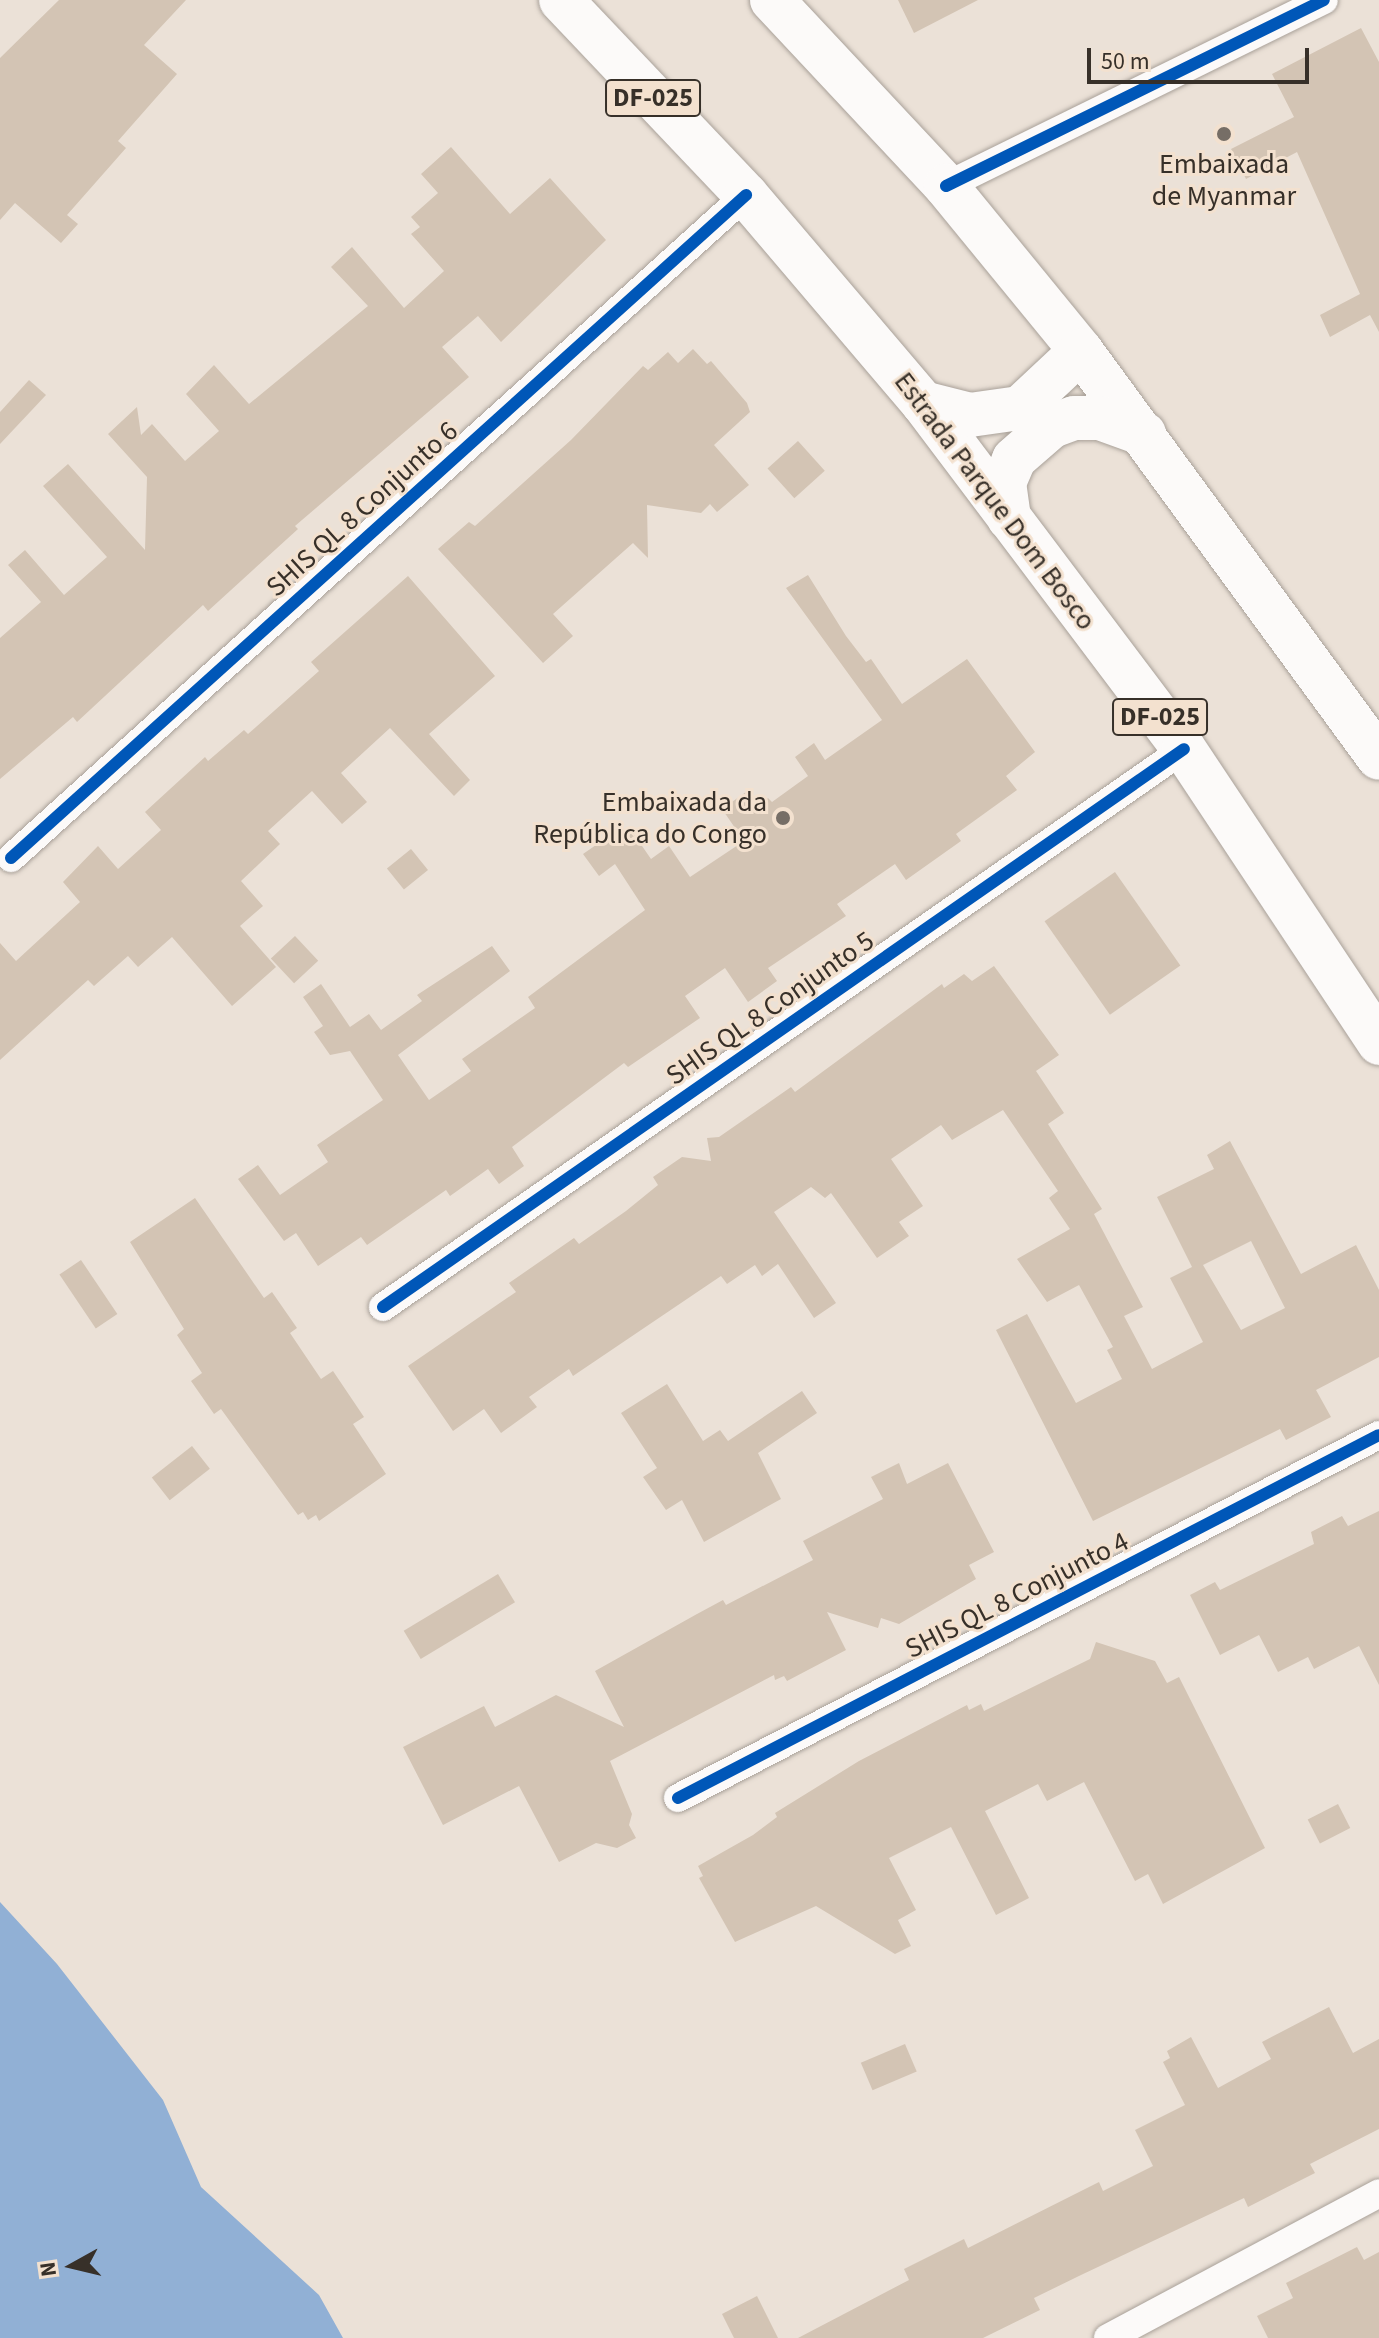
<!DOCTYPE html>
<html>
<head>
<meta charset="utf-8">
<style>
	body { margin:0 }
	#map { position:relative; width:1379px; height:2338px; overflow:hidden; background:#ebe1d7; font-family:"Source Sans 3",sans-serif }
	div>[style] { position:absolute }
	.water>* { inset:0; background:#91b0d5 }
	.building>* { inset:0; background:#d3c4b4; transform-origin:0 0 }
	.roads { filter:drop-shadow(0 0 2px #a9a199) drop-shadow(0 0 2px #a9a199) }
	.street>* { height:28px; margin:-14px; padding:0 14px; transform-origin:14px; border-radius:14px; background:#fcfaf9 }
	.primary>* { height:44px; margin:-22px; padding:0 22px; transform-origin:22px; border-radius:22px; background:#fcfaf9 }
	.cycleway>* { height:12px; margin:-6px; padding:0 6px; transform-origin:6px; border-radius:6px; background:#0057b8 }
	.dots>* { width:22px; height:22px; translate:-50% -50%; box-sizing:border-box; border:4px solid #f3e1cf; border-radius:50% }
	span { translate:-50% -50%; white-space:nowrap; text-align:center; line-height:1.15; -webkit-text-stroke:6px #f3e1cf; paint-order:stroke }
	.shield-label span { padding:2px 6px; background:#f3e1cf; border:2px solid; border-radius:6px; -webkit-text-stroke-width:0 }
	.shield-label { font-size:26px; color:#373029; font-weight:700 }
	.poi-label { font-size:28px; color:#373029 }
	.right { translate:-100% -50%; text-align:right }
	.street-label { font-size:28px; color:#373029 }
	.north { position:absolute; left:32px; top:2226px; width:80px; height:80px; -webkit-text-stroke:6px #f3e1cf; paint-order:stroke; rotate:262deg; font-size:22px; font-weight:700; line-height:32px; text-align:center; color:#373029 }
	.north::after { content:''; display:block; margin:auto; width:28px; height:36px; background:#373029; clip-path:polygon(50% 0,100% 100%,50% 72%,0 100%) }
	.scale { position:absolute; left:1087px; top:48px; width:222px; height:36px; box-sizing:border-box; border:4px solid #373029; border-top:0; padding-left:10px; font-size:24px; line-height:28px; white-space:nowrap; color:#373029; -webkit-text-stroke:6px #f3e1cf; paint-order:stroke }
</style>
</head>
<body>
<div id="map">
	<div class="water">
		<i style="clip-path:polygon(0 1902px,57px 1964px,163px 2100px,201px 2187px,319px 2295px,343px 2338px,0 2338px)"></i>
	</div>
	<div class="building">
		<i style="clip-path:polygon(59px 0,186px 0,144px 45px,177px 74px,118px 141px,126px 148px,67px 215px,78px 224px,61px 243px,15px 203px,0 220px,0 58px)"></i>
		<i style="clip-path:polygon(898px 0,978px 0,914px 33px)"></i>
		<i style="clip-path:polygon(1361px 28px,1379px 62px,1379px 332px,1370px 315px,1330px 337px,1320px 315px,1360px 294px,1297px 152px,1246px 179px,1231px 149px,1294px 117px,1272px 74px)"></i>
		<i style="clip-path:polygon(451px 147px,510px 214px,550px 178px,606px 240px,501px 342px,478px 316px,442px 347px,469px 377px,295px 526px,298px 529px,208px 611px,203px 605px,77px 722px,73px 717px,0 779px,0 638px,41px 602px,8px 565px,25px 550px,64px 595px,107px 557px,43px 486px,68px 464px,145px 550px,147px 477px,108px 434px,137px 407px,141px 435px,152px 424px,185px 461px,219px 431px,186px 394px,214px 365px,249px 404px,368px 306px,331px 267px,352px 247px,404px 308px,444px 271px,411px 234px,420px 227px,411px 217px,438px 193px,421px 174px)"></i>
		<i style="clip-path:polygon(693px 349px,707px 364px,711px 361px,747px 403px,750px 412px,714px 445px,749px 485px,717px 512px,710px 504px,701px 513px,647px 505px,648px 558px,633px 543px,553px 614px,573px 636px,543px 663px,438px 549px,469px 522px,475px 526px,571px 440px,643px 366px,648px 370px,668px 352px,678px 363px)"></i>
		<i style="clip-path:polygon(29px 380px,46px 395px,0 444px,0 412px)"></i>
		<i style="left:798px;top:441px;width:40px;height:41px;rotate:48deg"></i>
		<i style="clip-path:polygon(808px 575px,846px 636px,866px 662px,871px 659px,902px 704px,967px 659px,1035px 752px,1006px 776px,1017px 790px,956px 834px,961px 841px,906px 880px,895px 864px,837px 904px,846px 916px,768px 968px,777px 981px,748px 1002px,725px 968px,685px 996px,700px 1018px,628px 1067px,624px 1063px,512px 1147px,524px 1166px,499px 1184px,488px 1169px,450px 1196px,446px 1190px,367px 1245px,361px 1237px,318px 1266px,296px 1233px,284px 1241px,238px 1179px,258px 1165px,280px 1195px,328px 1162px,317px 1145px,383px 1100px,350px 1051px,330px 1055px,314px 1032px,323px 1026px,303px 997px,321px 984px,350px 1027px,369px 1014px,381px 1030px,422px 1001px,417px 995px,492px 946px,510px 971px,398px 1055px,429px 1100px,471px 1071px,462px 1059px,535px 1008px,528px 997px,645px 910px,615px 864px,599px 876px,583px 854px,622px 827px,626px 833px,631px 830px,651px 859px,669px 846px,690px 877px,744px 841px,722px 809px,746px 792px,756px 807px,768px 798px,772px 802px,808px 776px,795px 757px,814px 743px,825px 760px,882px 720px,786px 588px)"></i>
		<i style="clip-path:polygon(408px 576px,495px 676px,429px 734px,470px 780px,454px 796px,390px 728px,341px 773px,367px 802px,342px 824px,312px 791px,268px 831px,280px 844px,241px 881px,263px 906px,240px 926px,276px 967px,232px 1006px,172px 937px,138px 967px,128px 956px,94px 986px,88px 980px,0 1060px,0 943px,16px 961px,80px 902px,63px 882px,98px 846px,118px 869px,161px 830px,145px 812px,205px 757px,208px 761px,244px 730px,248px 734px,319px 671px,311px 662px)"></i>
		<i style="left:411px;top:849px;width:27px;height:31px;rotate:51deg"></i>
		<i style="left:1115px;top:872px;width:114px;height:86px;rotate:55deg"></i>
		<i style="left:295px;top:936px;width:34px;height:33px;rotate:47deg"></i>
		<i style="clip-path:polygon(evenodd,994px 966px,1059px 1055px,1036px 1071px,1064px 1113px,1048px 1124px,1102px 1209px,1094px 1214px,1143px 1307px,1124px 1316px,1152px 1369px,1203px 1342px,1170px 1278px,1192px 1267px,1157px 1197px,1214px 1169px,1207px 1155px,1230px 1141px,1301px 1274px,1356px 1245px,1379px 1290px,1379px 1357px,1316px 1390px,1331px 1417px,1286px 1440px,1280px 1429px,1093px 1521px,996px 1330px,1027px 1314px,1076px 1403px,1122px 1379px,1107px 1350px,1113px 1347px,1079px 1285px,1047px 1302px,1017px 1259px,1070px 1229px,1049px 1198px,1058px 1191px,1003px 1110px,952px 1140px,941px 1125px,891px 1159px,923px 1206px,899px 1222px,909px 1236px,877px 1258px,831px 1193px,825px 1198px,811px 1187px,774px 1212px,836px 1303px,814px 1318px,778px 1264px,762px 1276px,755px 1265px,727px 1284px,721px 1276px,573px 1376px,569px 1369px,529px 1397px,537px 1407px,501px 1433px,484px 1409px,453px 1431px,408px 1366px,516px 1292px,509px 1283px,574px 1238px,579px 1244px,626px 1211px,658px 1185px,653px 1177px,682px 1157px,711px 1161px,707px 1138px,719px 1137px,791px 1087px,795px 1092px,942px 984px,944px 988px,964px 974px,972px 981px,994px 966px,1251px 1241px,1285px 1308px,1241px 1330px,1203px 1265px,1251px 1241px)"></i>
		<i style="clip-path:polygon(195px 1198px,264px 1298px,272px 1292px,297px 1328px,290px 1333px,321px 1379px,333px 1371px,364px 1417px,353px 1424px,386px 1474px,319px 1521px,316px 1515px,308px 1520px,303px 1512px,298px 1515px,221px 1409px,214px 1414px,191px 1381px,202px 1373px,177px 1335px,184px 1329px,130px 1242px)"></i>
		<i style="left:81px;top:1260px;width:65px;height:26px;rotate:56deg"></i>
		<i style="clip-path:polygon(667px 1384px,703px 1441px,720px 1430px,728px 1441px,802px 1391px,817px 1413px,758px 1453px,781px 1499px,704px 1542px,682px 1500px,666px 1510px,643px 1477px,657px 1468px,621px 1413px)"></i>
		<i style="left:192px;top:1446px;width:29px;height:51px;rotate:52deg"></i>
		<i style="clip-path:polygon(899px 1463px,907px 1484px,948px 1463px,994px 1552px,969px 1565px,976px 1579px,899px 1624px,881px 1618px,878px 1628px,827px 1612px,846px 1650px,787px 1681px,784px 1676px,775px 1680px,774px 1675px,610px 1761px,632px 1814px,629px 1825px,636px 1838px,617px 1848px,596px 1843px,559px 1862px,519px 1786px,443px 1825px,403px 1747px,484px 1706px,495px 1727px,556px 1695px,624px 1727px,595px 1671px,697px 1614px,723px 1600px,726px 1605px,813px 1560px,803px 1541px,883px 1499px,871px 1477px)"></i>
		<i style="clip-path:polygon(1379px 1511px,1379px 1685px,1359px 1646px,1314px 1669px,1308px 1657px,1278px 1672px,1259px 1635px,1220px 1655px,1190px 1595px,1215px 1582px,1220px 1590px,1314px 1544px,1311px 1532px,1342px 1516px,1348px 1526px)"></i>
		<i style="left:498px;top:1574px;width:33px;height:110px;rotate:59deg"></i>
		<i style="clip-path:polygon(1096px 1642px,1155px 1661px,1167px 1683px,1179px 1677px,1265px 1848px,1163px 1904px,1148px 1874px,1135px 1881px,1084px 1782px,1047px 1801px,1038px 1784px,985px 1811px,1029px 1898px,996px 1915px,951px 1827px,889px 1858px,916px 1910px,898px 1920px,911px 1946px,895px 1954px,816px 1906px,735px 1942px,699px 1878px,703px 1876px,698px 1866px,753px 1835px,777px 1817px,775px 1813px,859px 1761px,967px 1705px,969px 1710px,981px 1704px,984px 1711px,1090px 1659px)"></i>
		<i style="left:1338px;top:1804px;width:27px;height:34px;rotate:63deg"></i>
		<i style="clip-path:polygon(1329px 2007px,1353px 2053px,1379px 2039px,1379px 2129px,1310px 2164px,1315px 2173px,1248px 2207px,1244px 2198px,1081px 2275px,1034px 2298px,1040px 2310px,983px 2338px,798px 2338px,909px 2280px,904px 2269px,964px 2239px,968px 2248px,1099px 2182px,1103px 2191px,1153px 2166px,1135px 2130px,1185px 2105px,1163px 2062px,1170px 2058px,1167px 2051px,1191px 2037px,1218px 2088px,1271px 2059px,1262px 2042px)"></i>
		<i style="left:905px;top:2044px;width:30px;height:48px;rotate:67deg"></i>
		<i style="clip-path:polygon(1357px 2247px,1364px 2260px,1379px 2252px,1379px 2338px,1268px 2338px,1257px 2316px,1293px 2298px,1286px 2283px)"></i>
		<i style="clip-path:polygon(757px 2296px,778px 2338px,734px 2338px,722px 2314px)"></i>
	</div>
	<div class="roads">
		<div class="street">
			<i style="left:946px;top:186px;width:421px;rotate:-26.2deg"></i>
			<i style="left:11px;top:858px;width:990px;rotate:-42.05deg"></i>
			<i style="left:383px;top:1307px;width:976px;rotate:-34.86deg"></i>
			<i style="left:678px;top:1798px;width:789px;rotate:-27.38deg"></i>
			<i style="left:1108px;top:2338px;width:307px;rotate:-28.1deg"></i>
		</div>
		<div class="primary">
			<i style="left:561px;top:0;width:269px;rotate:46.5deg"></i>
			<i style="left:746px;top:195px;width:273px;rotate:49.6deg"></i>
			<i style="left:923px;top:403px;width:433px;rotate:53deg"></i>
			<i style="left:1184px;top:749px;width:353px;rotate:56.4deg"></i>
			<i style="left:772px;top:0;width:255px;rotate:46.9deg"></i>
			<i style="left:946px;top:186px;width:213px;rotate:50.7deg"></i>
			<i style="left:1081px;top:351px;width:504px;rotate:53.79deg"></i>
			<i style="left:923px;top:403px;width:49px;rotate:14.3deg"></i>
			<i style="left:970px;top:415px;width:50px;rotate:-8deg"></i>
			<i style="left:1020px;top:408px;width:83px;rotate:-43.1deg"></i>
			<i style="left:1009px;top:518px;width:35px;rotate:-98deg"></i>
			<i style="left:1004px;top:483px;width:26px;rotate:-67deg"></i>
			<i style="left:1014px;top:459px;width:50px;rotate:-41deg"></i>
			<i style="left:1052px;top:426px;width:23px;rotate:-20deg"></i>
			<i style="left:1074px;top:418px;width:26px"></i>
			<i style="left:1100px;top:418px;width:47px;rotate:20deg"></i>
		</div>
	</div>
	<div class="cycleway">
		<i style="left:946px;top:186px;width:421px;rotate:-26.2deg"></i>
		<i style="left:11px;top:858px;width:990px;rotate:-42.05deg"></i>
		<i style="left:383px;top:1307px;width:976px;rotate:-34.86deg"></i>
		<i style="left:678px;top:1798px;width:789px;rotate:-27.38deg"></i>
	</div>
	<div class="dots">
		<i style="left:1224px;top:134px;background:#766e66"></i>
		<i style="left:783px;top:818px;background:#766e66"></i>
	</div>
	<div class="shield-label">
		<span style="left:653px;top:98px">DF-025</span>
		<span style="left:1160px;top:717px">DF-025</span>
	</div>
	<div class="poi-label">
		<span style="left:1224px;top:180px">Embaixada<br>de Myanmar</span>
		<span class="right" style="left:767px;top:818px">Embaixada da<br>República do Congo</span>
	</div>
	<div class="street-label">
		<span style="left:995px;top:501px;rotate:53deg">Estrada Parque Dom Bosco</span>
		<span style="left:362px;top:509px;rotate:-42deg">SHIS QL 8 Conjunto 6</span>
		<span style="left:770px;top:1008px;rotate:-35deg">SHIS QL 8 Conjunto 5</span>
		<span style="left:1017px;top:1595px;rotate:-27deg">SHIS QL 8 Conjunto 4</span>
	</div>
	<div class="north">N</div>
	<div class="scale">50 m</div>
</div>
</body>
</html>
